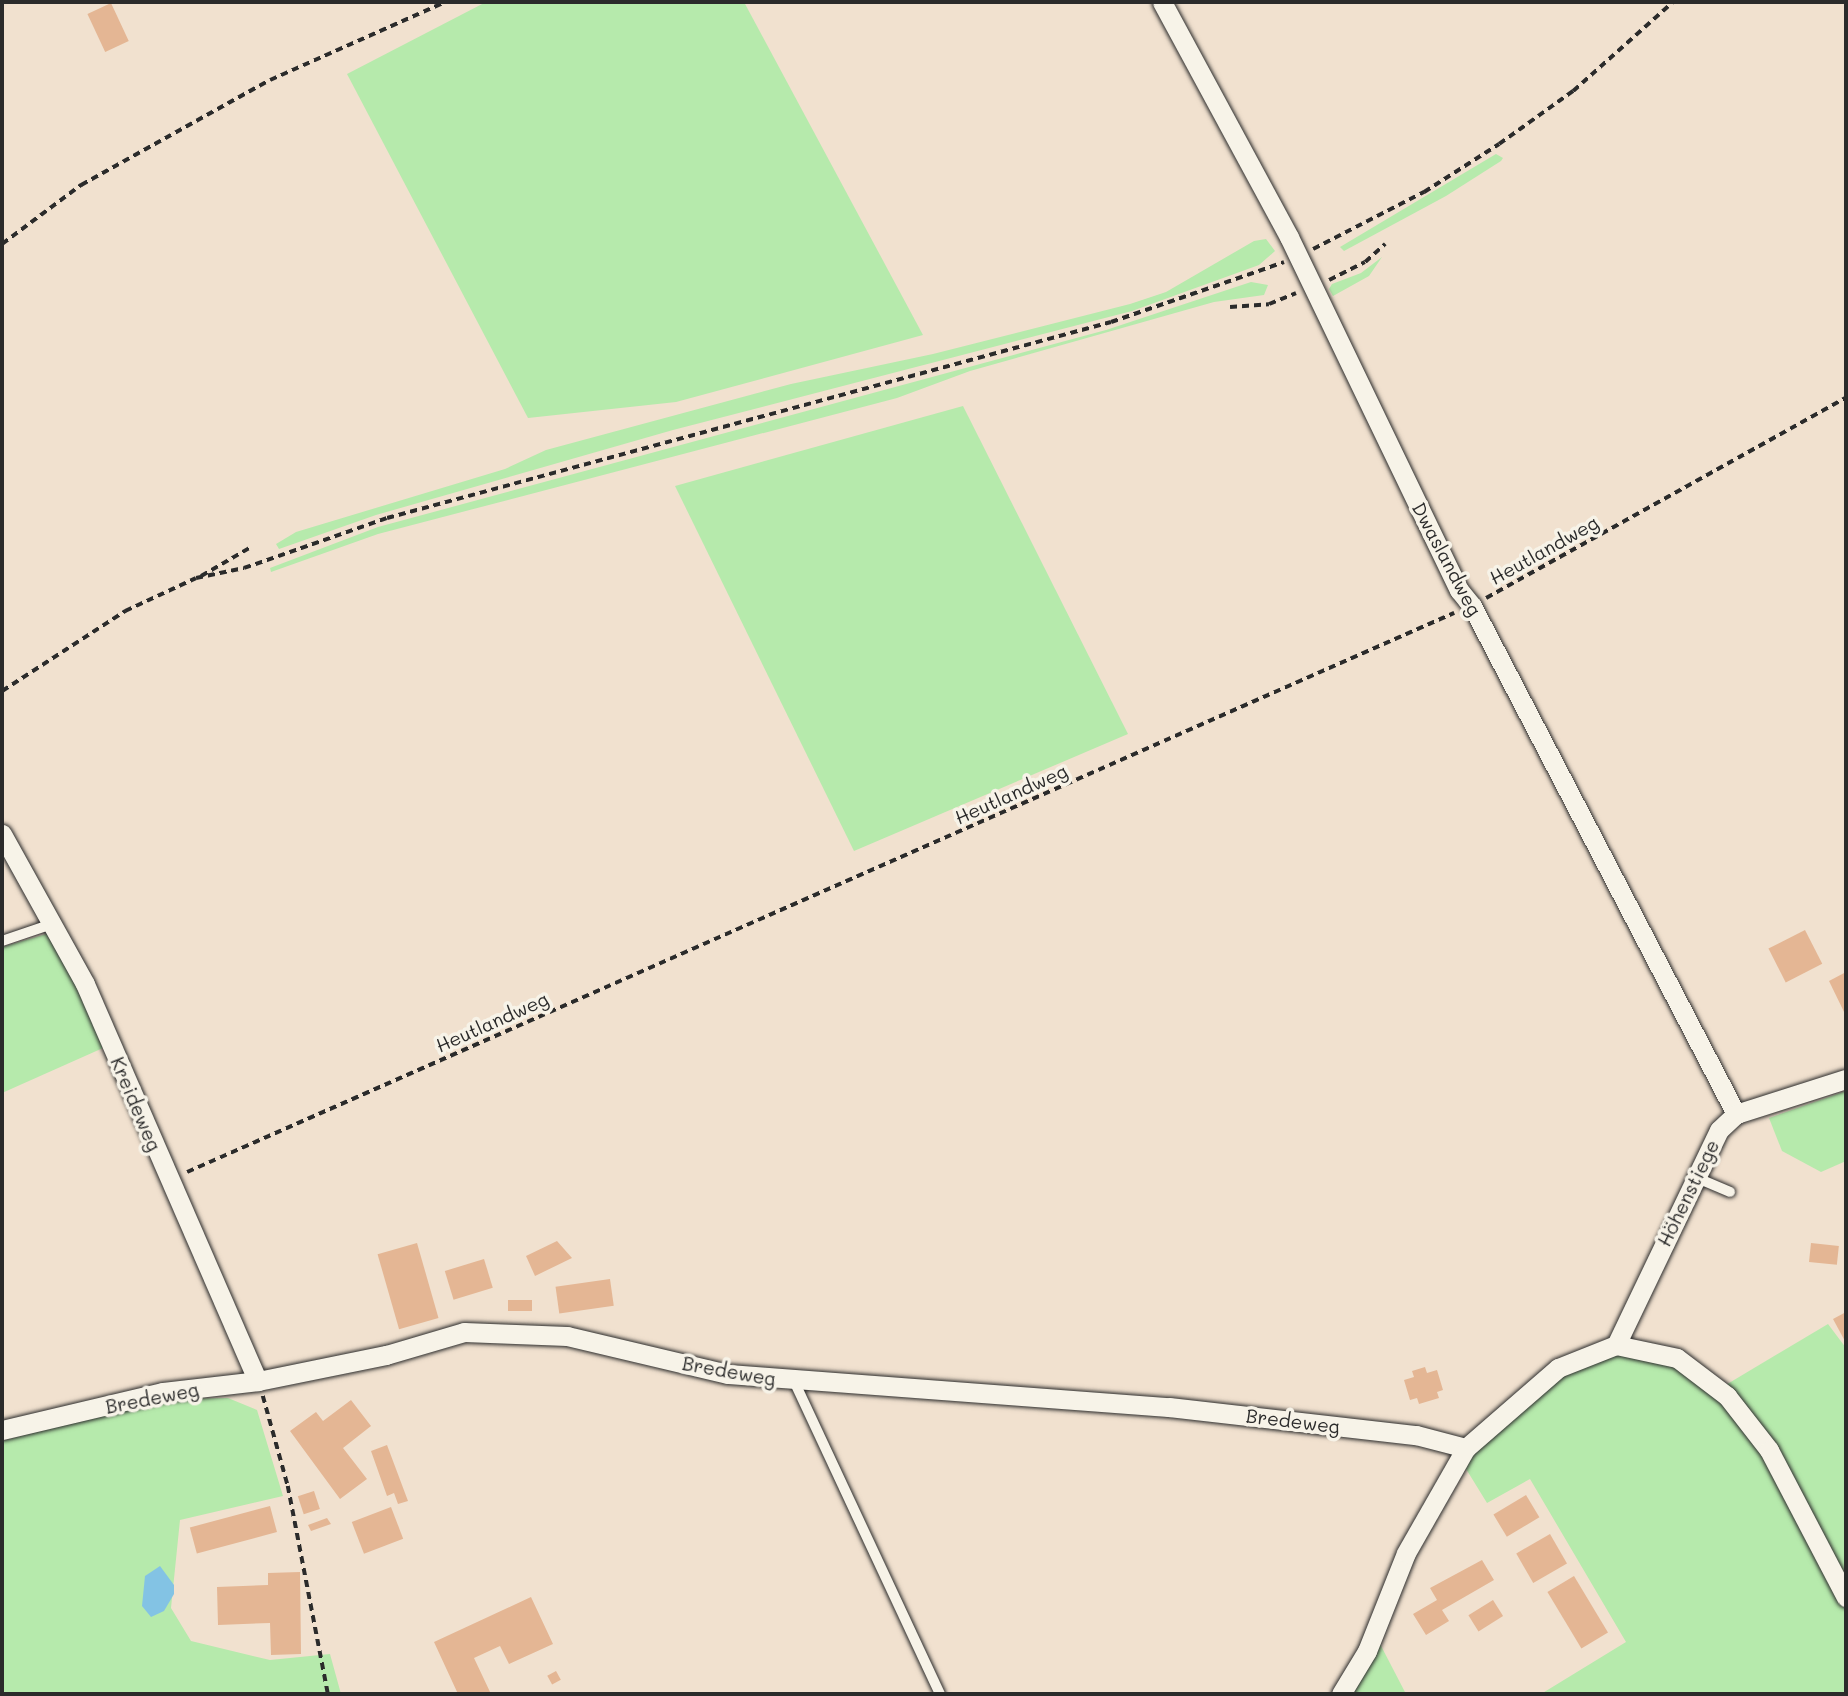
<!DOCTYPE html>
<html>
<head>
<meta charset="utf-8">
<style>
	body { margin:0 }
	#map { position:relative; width:1848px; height:1696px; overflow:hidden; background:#f1e1cf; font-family:Mali,sans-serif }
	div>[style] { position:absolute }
	.green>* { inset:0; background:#b6eaac }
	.water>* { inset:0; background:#83c3e4 }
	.building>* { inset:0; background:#e4b694; transform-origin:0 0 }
	.path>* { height:3.5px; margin-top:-1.75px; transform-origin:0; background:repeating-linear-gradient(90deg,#2b2b2b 0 7px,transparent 0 12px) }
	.roads { filter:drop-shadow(0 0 2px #2b2b2b) drop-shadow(0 0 2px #2b2b2b) }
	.lane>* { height:10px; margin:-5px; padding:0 5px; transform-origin:5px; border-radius:5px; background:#f7f3e8 }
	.street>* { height:19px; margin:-9.5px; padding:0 9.5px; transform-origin:9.5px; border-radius:9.5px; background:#f7f3e8 }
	span { translate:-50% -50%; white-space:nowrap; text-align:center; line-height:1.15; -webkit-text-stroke:7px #f7f3e8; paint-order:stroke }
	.street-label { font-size:19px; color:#2b2b2b }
	.frame { position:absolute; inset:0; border:4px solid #2b2b2b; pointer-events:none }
</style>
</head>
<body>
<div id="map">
	<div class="green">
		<i style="clip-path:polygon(486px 2px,744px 2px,923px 335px,676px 402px,528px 418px,347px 74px)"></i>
		<i style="clip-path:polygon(1496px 154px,1503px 158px,1501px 161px,1446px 196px,1344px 251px,1340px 247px)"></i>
		<i style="clip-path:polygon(1266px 239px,1275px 251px,1259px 265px,1132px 311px,673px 430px,376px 515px,279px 549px,276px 544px,296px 532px,505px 469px,546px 450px,791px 384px,933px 354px,1130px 304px,1166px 292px,1254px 241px)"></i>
		<i style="clip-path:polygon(1382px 257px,1369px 276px,1333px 296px,1329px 289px,1332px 284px,1361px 273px)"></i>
		<i style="clip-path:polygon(1251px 282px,1268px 285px,1264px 295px,1214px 302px,970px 371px,897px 398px,378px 534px,271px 572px,270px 568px,378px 527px,1106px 330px)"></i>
		<i style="clip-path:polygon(963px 406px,1128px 734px,854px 851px,675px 486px)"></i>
		<i style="clip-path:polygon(53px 932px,103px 1048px,2px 1093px,2px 947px)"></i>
		<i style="clip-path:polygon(1846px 1091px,1846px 1161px,1821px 1172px,1782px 1151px,1769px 1118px)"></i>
		<i style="clip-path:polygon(1828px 1324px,1846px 1348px,1846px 1586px,1724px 1386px)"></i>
		<i style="clip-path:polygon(1617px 1351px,1674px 1363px,1724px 1402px,1762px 1452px,1846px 1606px,1846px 1694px,1541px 1694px,1626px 1642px,1530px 1479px,1487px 1503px,1463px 1464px,1557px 1377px)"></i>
		<i style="clip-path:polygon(228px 1398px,257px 1410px,283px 1496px,180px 1520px,171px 1608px,191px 1641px,270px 1660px,330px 1654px,341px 1694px,2px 1694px,2px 1441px,161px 1399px)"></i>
		<i style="clip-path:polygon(1379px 1642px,1406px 1694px,1350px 1694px)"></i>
	</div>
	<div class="water">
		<i style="clip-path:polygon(160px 1566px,174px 1585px,174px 1594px,164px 1611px,151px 1617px,142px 1606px,145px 1576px)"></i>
	</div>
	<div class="building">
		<i style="left:111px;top:3px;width:42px;height:26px;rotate:65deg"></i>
		<i style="left:1805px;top:930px;width:38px;height:41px;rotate:63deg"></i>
		<i style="clip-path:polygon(1846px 972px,1846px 1016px,1829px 981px)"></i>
		<i style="clip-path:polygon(557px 1241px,572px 1258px,535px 1276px,526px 1256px)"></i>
		<i style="left:417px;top:1243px;width:78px;height:41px;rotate:74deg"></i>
		<i style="left:1811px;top:1243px;width:28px;height:19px;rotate:6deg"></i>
		<i style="left:484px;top:1259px;width:30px;height:41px;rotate:73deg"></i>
		<i style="left:610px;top:1279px;width:27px;height:55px;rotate:82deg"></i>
		<i style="left:508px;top:1300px;width:24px;height:11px"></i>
		<i style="clip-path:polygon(1846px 1312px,1846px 1343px,1833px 1319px)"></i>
		<i style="clip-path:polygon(1425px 1367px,1427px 1373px,1437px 1370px,1443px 1390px,1437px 1392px,1439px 1398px,1419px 1404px,1417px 1398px,1410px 1400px,1404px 1380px,1414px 1377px,1412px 1371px)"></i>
		<i style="clip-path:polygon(351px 1400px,371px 1426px,343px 1448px,367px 1479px,340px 1499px,290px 1431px,316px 1412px,323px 1421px)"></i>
		<i style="clip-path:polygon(387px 1445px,408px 1501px,398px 1504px,394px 1493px,387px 1496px,371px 1451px)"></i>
		<i style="left:314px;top:1491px;width:19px;height:17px;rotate:72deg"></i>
		<i style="left:1526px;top:1495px;width:26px;height:38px;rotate:59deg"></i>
		<i style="left:270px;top:1506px;width:27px;height:83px;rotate:75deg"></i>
		<i style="left:391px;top:1507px;width:34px;height:42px;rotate:69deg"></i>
		<i style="clip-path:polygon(327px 1518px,331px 1524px,311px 1531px,308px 1525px)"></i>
		<i style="left:1550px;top:1534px;width:34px;height:39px;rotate:60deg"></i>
		<i style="clip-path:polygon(1482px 1560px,1494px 1580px,1442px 1610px,1449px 1621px,1426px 1635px,1413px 1614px,1437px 1600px,1430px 1588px)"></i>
		<i style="clip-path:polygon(300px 1572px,301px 1654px,271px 1655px,270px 1623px,218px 1625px,217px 1587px,268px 1585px,268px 1573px)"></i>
		<i style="left:1574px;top:1576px;width:66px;height:31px;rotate:59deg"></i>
		<i style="clip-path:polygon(531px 1597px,553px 1644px,509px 1664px,500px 1646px,474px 1658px,491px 1694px,458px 1694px,434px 1642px)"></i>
		<i style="left:1493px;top:1600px;width:19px;height:29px;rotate:58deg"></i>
		<i style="left:556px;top:1671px;width:10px;height:10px;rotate:61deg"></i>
	</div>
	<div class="path">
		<i style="left:2px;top:244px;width:99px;rotate:-36.8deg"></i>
		<i style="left:81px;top:185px;width:216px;rotate:-29.1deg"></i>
		<i style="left:270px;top:80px;width:192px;rotate:-24deg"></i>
		<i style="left:1313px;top:249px;width:125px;rotate:-27.2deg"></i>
		<i style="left:1424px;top:192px;width:89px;rotate:-32.6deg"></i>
		<i style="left:1499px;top:144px;width:91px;rotate:-35.6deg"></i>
		<i style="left:1573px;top:91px;width:134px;rotate:-41.7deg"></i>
		<i style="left:1329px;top:280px;width:40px;rotate:-26.6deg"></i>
		<i style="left:1365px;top:262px;width:27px;rotate:-42deg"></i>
		<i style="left:1230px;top:307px;width:39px;rotate:-4deg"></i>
		<i style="left:1269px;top:304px;width:29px;rotate:-22deg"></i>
		<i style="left:201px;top:576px;width:58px;rotate:-30.1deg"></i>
		<i style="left:1486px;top:598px;width:412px;rotate:-29.1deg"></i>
		<i style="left:2px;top:691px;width:147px;rotate:-33deg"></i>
		<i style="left:125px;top:611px;width:78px;rotate:-24.9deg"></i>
		<i style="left:196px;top:578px;width:49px;rotate:-11.8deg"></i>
		<i style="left:244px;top:568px;width:151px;rotate:-19.3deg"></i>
		<i style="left:387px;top:518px;width:750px;rotate:-15.15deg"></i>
		<i style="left:1111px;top:322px;width:183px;rotate:-19.1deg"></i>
		<i style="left:187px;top:1172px;width:1385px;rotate:-23.81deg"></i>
		<i style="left:263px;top:1396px;width:93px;rotate:74.5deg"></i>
		<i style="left:288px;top:1486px;width:212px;rotate:79.1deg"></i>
	</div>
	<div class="roads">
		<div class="lane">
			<i style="left:2px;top:941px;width:56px;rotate:-18.8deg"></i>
			<i style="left:1695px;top:1177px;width:38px;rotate:23deg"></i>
			<i style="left:794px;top:1381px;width:345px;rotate:65deg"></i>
		</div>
		<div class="street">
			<i style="left:1162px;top:2px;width:267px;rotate:61.6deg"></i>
			<i style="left:1289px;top:237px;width:392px;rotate:64.3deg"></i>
			<i style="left:1459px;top:590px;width:21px;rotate:51deg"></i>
			<i style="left:1472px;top:606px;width:573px;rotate:62.54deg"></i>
			<i style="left:2px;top:834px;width:171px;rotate:61deg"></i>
			<i style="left:85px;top:984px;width:433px;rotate:66.5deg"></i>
			<i style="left:1616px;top:1345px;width:238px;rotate:-64.4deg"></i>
			<i style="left:1719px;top:1130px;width:23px;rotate:-43deg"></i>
			<i style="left:1736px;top:1114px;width:115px;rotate:-17.7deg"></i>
			<i style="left:2px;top:1430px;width:165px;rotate:-13.3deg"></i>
			<i style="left:163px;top:1392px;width:96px;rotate:-6.6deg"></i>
			<i style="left:258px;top:1381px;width:131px;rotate:-11.5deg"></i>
			<i style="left:386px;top:1355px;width:81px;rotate:-16.4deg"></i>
			<i style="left:464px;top:1332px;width:103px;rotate:2.2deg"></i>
			<i style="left:567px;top:1336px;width:165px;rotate:13.3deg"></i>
			<i style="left:728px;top:1374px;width:442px;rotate:4.3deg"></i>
			<i style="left:1169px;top:1407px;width:249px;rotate:6.5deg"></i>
			<i style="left:1416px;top:1435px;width:52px;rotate:14.6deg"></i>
			<i style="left:1341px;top:1694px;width:50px;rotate:-58.8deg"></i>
			<i style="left:1367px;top:1651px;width:105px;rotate:-68.3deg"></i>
			<i style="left:1406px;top:1553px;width:121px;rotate:-60.3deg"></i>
			<i style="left:1466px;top:1448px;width:122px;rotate:-41deg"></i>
			<i style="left:1558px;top:1368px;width:62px;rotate:-21.6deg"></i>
			<i style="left:1616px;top:1345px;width:62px;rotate:12deg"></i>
			<i style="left:1677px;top:1358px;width:63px;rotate:37.2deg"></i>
			<i style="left:1727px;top:1396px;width:68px;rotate:52.1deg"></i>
			<i style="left:1769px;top:1450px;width:166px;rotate:62.4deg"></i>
		</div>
	</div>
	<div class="street-label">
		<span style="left:1544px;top:550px;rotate:-29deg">Heutlandweg</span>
		<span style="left:1447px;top:559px;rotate:62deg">Dwaslandweg</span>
		<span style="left:1011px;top:794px;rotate:-24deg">Heutlandweg</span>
		<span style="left:492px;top:1022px;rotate:-24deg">Heutlandweg</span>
		<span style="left:136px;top:1104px;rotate:67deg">Kreideweg</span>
		<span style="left:1688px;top:1193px;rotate:-64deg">Höhenstiege</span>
		<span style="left:729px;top:1371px;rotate:10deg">Bredeweg</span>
		<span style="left:152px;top:1398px;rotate:-11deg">Bredeweg</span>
		<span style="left:1293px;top:1421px;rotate:7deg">Bredeweg</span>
	</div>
	<div class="frame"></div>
</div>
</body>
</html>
